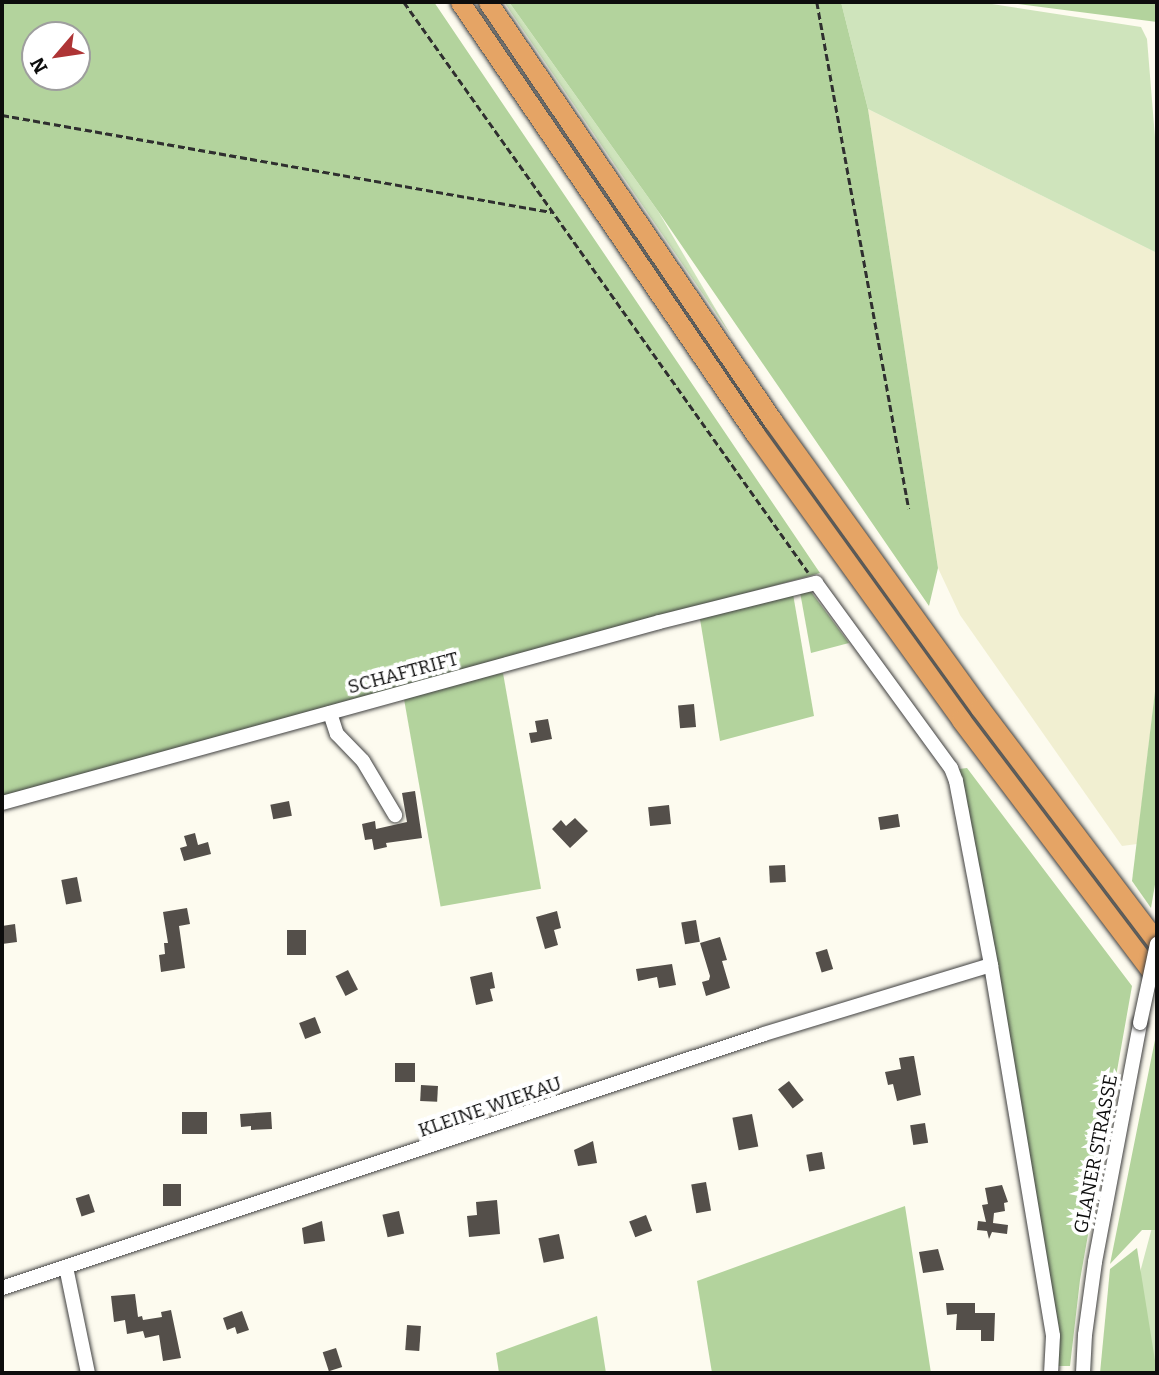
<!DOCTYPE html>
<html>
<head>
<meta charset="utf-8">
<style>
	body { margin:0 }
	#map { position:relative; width:1159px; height:1375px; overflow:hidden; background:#fdfbef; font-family:Bitter,serif }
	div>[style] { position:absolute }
	.farmland>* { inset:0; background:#f1efd1 }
	.green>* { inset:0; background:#cfe4bc }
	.forest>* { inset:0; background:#b3d39d; transform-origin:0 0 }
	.building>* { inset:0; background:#544f4a; transform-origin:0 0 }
	.path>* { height:2.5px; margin-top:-1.25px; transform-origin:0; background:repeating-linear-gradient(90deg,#2f2f2f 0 7px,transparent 0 10.5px) }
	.roads { filter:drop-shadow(0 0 2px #404040) drop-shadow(0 0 2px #404040) }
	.minor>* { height:14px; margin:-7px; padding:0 7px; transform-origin:7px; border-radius:7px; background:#fff }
	.highway>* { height:19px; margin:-9.5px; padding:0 9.5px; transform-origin:9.5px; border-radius:9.5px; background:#e5a465 }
	.bridges { filter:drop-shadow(0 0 2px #404040) drop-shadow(0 0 2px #404040) }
	.minor-bridge>* { height:14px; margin:-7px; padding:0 7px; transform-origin:7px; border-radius:7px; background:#fff }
	span { translate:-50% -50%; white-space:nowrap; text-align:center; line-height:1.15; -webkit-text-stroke:7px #fff; paint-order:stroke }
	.street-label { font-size:19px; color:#0d0d0d }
	.frame { position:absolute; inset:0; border:4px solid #0d0d0d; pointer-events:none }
	.north { position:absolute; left:21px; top:21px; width:70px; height:70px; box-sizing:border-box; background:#fff; border:2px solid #9e9e9e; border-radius:50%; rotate:241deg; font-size:19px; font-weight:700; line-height:28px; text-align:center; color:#0d0d0d }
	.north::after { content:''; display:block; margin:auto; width:24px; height:32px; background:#ae3435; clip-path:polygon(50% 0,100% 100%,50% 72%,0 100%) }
</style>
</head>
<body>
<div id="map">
	<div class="farmland">
		<i style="clip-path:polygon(868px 109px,1157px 253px,1157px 675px,1137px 844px,1122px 846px,960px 615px,938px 568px)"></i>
	</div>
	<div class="green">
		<i style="clip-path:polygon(504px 2px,509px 2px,658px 211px,732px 337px)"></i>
		<i style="clip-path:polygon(841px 2px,979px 2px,1141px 27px,1147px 39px,1157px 162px,1157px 253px,868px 109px)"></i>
		<i style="clip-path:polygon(1157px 1209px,1157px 1373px,1113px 1373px)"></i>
	</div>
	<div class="forest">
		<i style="clip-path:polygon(evenodd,2px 2px,434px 2px,820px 573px,2px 797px,2px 2px,35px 35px,77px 35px,77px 77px,35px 77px,35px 35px)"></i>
		<i style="clip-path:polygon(509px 2px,841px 2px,868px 109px,938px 568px,929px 606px,658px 211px)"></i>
		<i style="clip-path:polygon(1002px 2px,1157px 2px,1157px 22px)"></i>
		<i style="clip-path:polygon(809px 589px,849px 643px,811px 653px,800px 592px)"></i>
		<i style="clip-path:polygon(793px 594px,814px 716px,720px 741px,700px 619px)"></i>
		<i style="left:503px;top:673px;width:219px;height:102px;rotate:80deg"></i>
		<i style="clip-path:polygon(1157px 675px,1157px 873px,1151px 908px,1132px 881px)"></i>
		<i style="clip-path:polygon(967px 768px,1132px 986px,1080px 1280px,1070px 1366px,1057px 1366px,1059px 1328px,959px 769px)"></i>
		<i style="clip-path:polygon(1157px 1030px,1157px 1230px,1142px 1230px,1110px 1264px)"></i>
		<i style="clip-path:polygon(905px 1206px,931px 1373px,712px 1373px,697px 1281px)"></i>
		<i style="clip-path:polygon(1137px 1248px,1157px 1373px,1100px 1373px,1110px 1269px)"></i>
		<i style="clip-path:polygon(597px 1316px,606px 1373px,499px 1373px,496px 1353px)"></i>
	</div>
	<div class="building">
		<i style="left:694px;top:704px;width:23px;height:16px;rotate:85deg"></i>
		<i style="clip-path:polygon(548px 719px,552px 739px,531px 743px,529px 733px,537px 732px,535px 721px)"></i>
		<i style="clip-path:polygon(415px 791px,422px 838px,386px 843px,387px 847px,374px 850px,372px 839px,365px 840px,362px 824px,375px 821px,376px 829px,407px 822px,402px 793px)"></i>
		<i style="left:289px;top:801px;width:15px;height:19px;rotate:79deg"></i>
		<i style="left:669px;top:805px;width:19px;height:21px;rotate:84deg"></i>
		<i style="left:898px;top:814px;width:13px;height:20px;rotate:81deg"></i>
		<i style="clip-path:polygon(575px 818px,588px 831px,570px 848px,552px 829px,561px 820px,566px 826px)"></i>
		<i style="clip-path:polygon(195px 833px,198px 845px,208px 842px,211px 854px,184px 861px,180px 848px,187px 846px,184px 836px)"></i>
		<i style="left:785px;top:865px;width:17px;height:16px;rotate:87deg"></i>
		<i style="left:77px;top:877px;width:25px;height:16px;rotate:79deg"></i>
		<i style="clip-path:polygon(187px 908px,190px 924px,179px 926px,185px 968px,161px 972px,159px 955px,165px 954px,164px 943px,168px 943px,163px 912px)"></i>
		<i style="clip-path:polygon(557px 911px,561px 928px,554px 930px,558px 945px,545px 949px,536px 917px)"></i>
		<i style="left:696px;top:920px;width:22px;height:15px;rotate:80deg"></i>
		<i style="clip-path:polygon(15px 924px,17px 942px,2px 944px,2px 926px)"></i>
		<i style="left:287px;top:930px;width:19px;height:25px"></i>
		<i style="clip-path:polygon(720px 937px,727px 960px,722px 961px,730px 988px,706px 996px,702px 982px,709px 980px,710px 976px,700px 943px)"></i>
		<i style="left:827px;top:949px;width:21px;height:12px;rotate:73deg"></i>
		<i style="clip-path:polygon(672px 964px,676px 985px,659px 988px,657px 977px,638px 981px,636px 969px)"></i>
		<i style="left:348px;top:970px;width:22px;height:14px;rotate:63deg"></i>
		<i style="clip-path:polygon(492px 972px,495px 988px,490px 989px,493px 1001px,476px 1005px,470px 977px)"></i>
		<i style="left:315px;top:1017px;width:17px;height:17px;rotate:69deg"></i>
		<i style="clip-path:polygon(912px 1056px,914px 1056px,921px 1095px,897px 1101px,893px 1084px,888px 1085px,885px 1072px,901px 1069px,899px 1058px)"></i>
		<i style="left:395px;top:1063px;width:20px;height:19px"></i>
		<i style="left:789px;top:1081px;width:24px;height:14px;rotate:52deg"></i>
		<i style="left:421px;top:1085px;width:17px;height:16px;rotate:3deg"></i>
		<i style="left:182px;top:1112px;width:25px;height:22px"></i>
		<i style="clip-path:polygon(271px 1112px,272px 1129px,251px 1130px,251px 1126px,241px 1127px,240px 1114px)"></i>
		<i style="left:752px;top:1114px;width:33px;height:20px;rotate:79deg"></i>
		<i style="left:925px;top:1123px;width:20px;height:15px;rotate:81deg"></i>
		<i style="clip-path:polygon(593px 1141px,597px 1163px,578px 1166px,574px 1150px)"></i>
		<i style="left:822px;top:1152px;width:17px;height:16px;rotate:80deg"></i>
		<i style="left:706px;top:1182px;width:29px;height:15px;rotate:80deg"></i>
		<i style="left:163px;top:1184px;width:18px;height:22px"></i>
		<i style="clip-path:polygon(1002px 1185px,1008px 1202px,1004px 1203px,1005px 1211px,994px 1213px,993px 1223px,1008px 1225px,1007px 1234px,992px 1232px,989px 1239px,987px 1231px,977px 1230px,978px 1221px,986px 1222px,982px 1205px,988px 1204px,985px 1188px)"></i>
		<i style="left:89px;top:1194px;width:19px;height:14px;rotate:72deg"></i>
		<i style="clip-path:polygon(497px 1200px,500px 1234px,469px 1237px,467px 1216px,477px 1215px,476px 1202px)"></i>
		<i style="left:399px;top:1211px;width:23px;height:17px;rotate:77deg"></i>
		<i style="left:646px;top:1215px;width:17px;height:18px;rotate:69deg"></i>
		<i style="clip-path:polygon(322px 1221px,325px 1241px,304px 1244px,302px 1228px)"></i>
		<i style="left:559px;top:1234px;width:25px;height:21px;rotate:78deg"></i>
		<i style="clip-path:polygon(938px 1249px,944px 1270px,923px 1273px,919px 1252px)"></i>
		<i style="clip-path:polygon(135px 1294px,138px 1317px,142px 1316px,143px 1320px,162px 1317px,161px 1312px,171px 1310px,181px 1358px,163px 1361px,159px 1335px,145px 1338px,143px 1331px,127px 1334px,125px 1320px,114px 1322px,111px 1296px)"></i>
		<i style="clip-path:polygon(946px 1303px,975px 1303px,975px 1313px,995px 1313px,994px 1341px,981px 1341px,981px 1330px,956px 1330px,957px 1314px,947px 1315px)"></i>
		<i style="clip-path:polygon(242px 1311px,249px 1330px,237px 1334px,235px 1327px,227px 1330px,223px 1318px)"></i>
		<i style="left:407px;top:1325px;width:14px;height:25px;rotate:4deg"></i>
		<i style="left:336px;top:1348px;width:20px;height:14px;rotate:72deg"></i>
	</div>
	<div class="path">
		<i style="left:404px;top:2px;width:699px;rotate:54.67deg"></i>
		<i style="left:817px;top:2px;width:515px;rotate:79.72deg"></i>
		<i style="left:2px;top:115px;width:558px;rotate:10.02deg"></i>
	</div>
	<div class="roads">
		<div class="minor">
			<i style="left:330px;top:713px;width:22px;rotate:72deg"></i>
			<i style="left:337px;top:734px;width:37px;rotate:46deg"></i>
			<i style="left:363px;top:761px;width:63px;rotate:59.3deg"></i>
			<i style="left:2px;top:803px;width:681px;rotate:-15.4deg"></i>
			<i style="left:659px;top:622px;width:162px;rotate:-14deg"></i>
			<i style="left:816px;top:583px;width:229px;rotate:53.9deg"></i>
			<i style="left:951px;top:768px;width:14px;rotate:69deg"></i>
			<i style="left:956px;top:781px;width:187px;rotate:79.2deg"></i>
			<i style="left:991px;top:965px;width:376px;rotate:80.5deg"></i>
			<i style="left:1053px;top:1336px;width:35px;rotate:93deg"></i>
			<i style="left:66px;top:1267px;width:108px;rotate:78.3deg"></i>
			<i style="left:2px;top:1288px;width:803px;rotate:-18.43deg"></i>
			<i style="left:764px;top:1034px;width:237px;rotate:-16.9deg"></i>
			<i style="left:1083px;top:1373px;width:38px;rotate:-87deg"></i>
			<i style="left:1085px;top:1335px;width:74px;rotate:-82.2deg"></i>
			<i style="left:1095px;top:1262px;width:243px;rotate:-79.3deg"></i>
		</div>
		<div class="highway">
			<i style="left:460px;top:2px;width:523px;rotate:55.67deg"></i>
			<i style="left:755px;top:434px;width:352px;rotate:54.2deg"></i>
			<i style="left:961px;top:720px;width:325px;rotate:52.9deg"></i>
			<i style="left:488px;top:2px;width:507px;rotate:55.78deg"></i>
			<i style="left:773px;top:421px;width:354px;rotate:54.2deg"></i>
			<i style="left:980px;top:708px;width:293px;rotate:52.9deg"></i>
		</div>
	</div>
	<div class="bridges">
		<div class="minor-bridge">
			<i style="left:1140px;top:1023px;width:81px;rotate:-77.9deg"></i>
		</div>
	</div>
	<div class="street-label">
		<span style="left:403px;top:673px;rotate:-15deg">SCHAFTRIFT</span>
		<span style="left:490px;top:1107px;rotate:-19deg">KLEINE WIEKAU</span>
		<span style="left:1096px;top:1154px;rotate:-79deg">GLANER STRASSE</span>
	</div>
	<div class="frame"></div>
	<div class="north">N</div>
</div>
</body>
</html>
